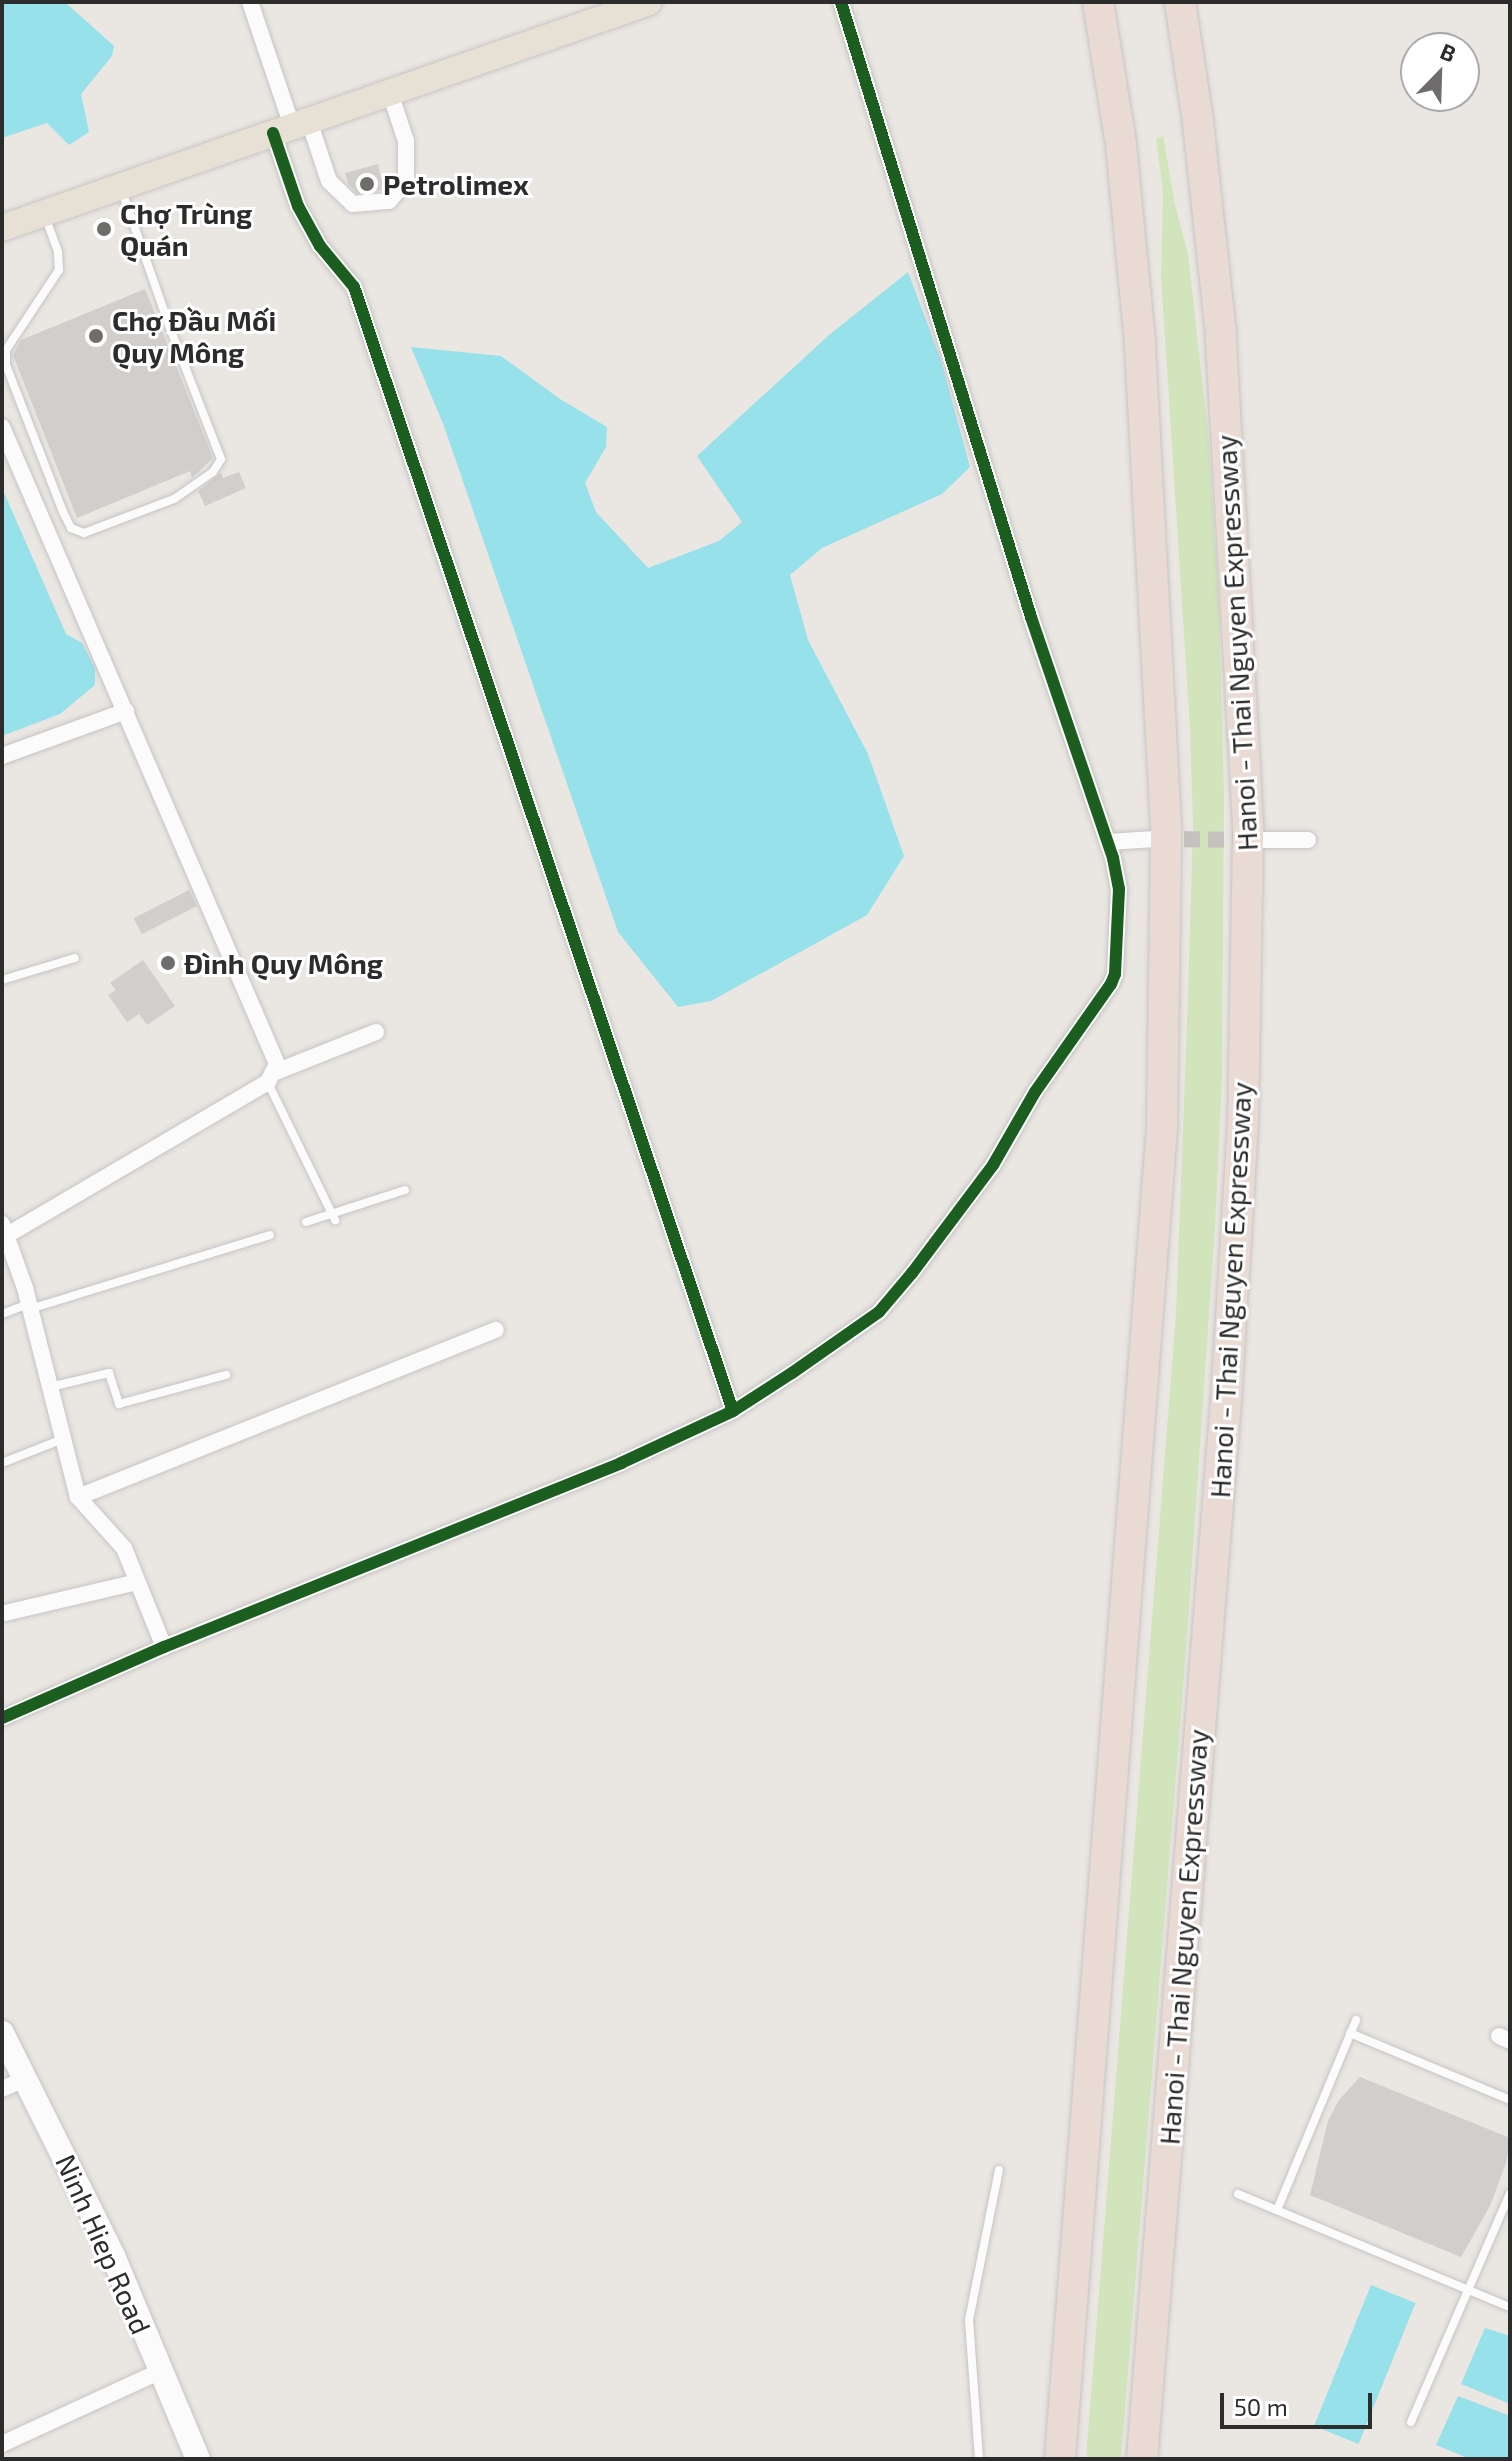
<!DOCTYPE html>
<html>
<head>
<meta charset="utf-8">
<style>
	body { margin:0 }
	#map { position:relative; width:1512px; height:2461px; overflow:hidden; background:#eae6e2; font-family:"Exo 2",sans-serif }
	div>[style] { position:absolute }
	.green>* { inset:0; background:#d2e4bc }
	.water>* { inset:0; background:#97e1ea; transform-origin:0 0 }
	.building>* { inset:0; background:#d1cecc; transform-origin:0 0 }
	.minor-tunnel>* { height:16px; margin-top:-8px; transform-origin:0; background:repeating-linear-gradient(90deg,#c4c1be 0 16px,transparent 0 24px) }
	.roads { filter:drop-shadow(0 0 2px #c6c5c5) drop-shadow(0 0 2px #c6c5c5) }
	.service>* { height:8px; margin:-4px; padding:0 4px; transform-origin:4px; border-radius:4px; background:#fcfbfb }
	.minor>* { height:16px; margin:-8px; padding:0 8px; transform-origin:8px; border-radius:8px; background:#fcfbfb }
	.secondary>* { height:24px; margin:-12px; padding:0 12px; transform-origin:12px; border-radius:12px; background:#fcfbfb }
	.primary>* { height:26px; margin:-13px; padding:0 13px; transform-origin:13px; border-radius:13px; background:#e7e0d5 }
	.motorway>* { height:30px; margin:-15px; padding:0 15px; transform-origin:15px; border-radius:15px; background:#e9dbd4 }
	.cycleway>* { height:12px; margin:-6px; padding:0 6px; transform-origin:6px; border-radius:6px; background:#1b5e20 }
	.dots>* { width:22px; height:22px; translate:-50% -50%; box-sizing:border-box; border:4px solid #fff; border-radius:50% }
	span { translate:-50% -50%; white-space:nowrap; text-align:center; line-height:1.15; -webkit-text-stroke:6px #fff; paint-order:stroke }
	.poi-label { font-size:28px; color:#2c2c2c; font-weight:700 }
	.left { translate:0 -50%; text-align:left }
	.street-label { font-size:28px; color:#2c2c2c }
	.frame { position:absolute; inset:0; border:4px solid #2c2c2c; pointer-events:none }
	.north { position:absolute; left:1400px; top:32px; width:80px; height:80px; box-sizing:border-box; background:#fff; border:2px solid #ababab; border-radius:50%; rotate:23deg; font-size:22px; font-weight:700; line-height:32px; text-align:center; color:#2c2c2c }
	.north::after { content:''; display:block; margin:auto; width:28px; height:36px; background:#6e6d6c; clip-path:polygon(50% 0,100% 100%,50% 72%,0 100%) }
	.scale { position:absolute; left:1220px; top:2393px; width:152px; height:36px; box-sizing:border-box; border:4px solid #2c2c2c; border-top:0; padding-left:10px; font-size:24px; line-height:28px; white-space:nowrap; color:#2c2c2c; -webkit-text-stroke:6px #fff; paint-order:stroke }
</style>
</head>
<body>
<div id="map">
	<div class="green">
		<i style="clip-path:polygon(1163px 136px,1175px 205px,1188px 254px,1208px 432px,1219px 603px,1224px 796px,1222px 1079px,1215px 1227px,1186px 1650px,1121px 2459px,1086px 2459px,1176px 1314px,1188px 997px,1193px 825px,1190px 727px,1161px 275px,1163px 192px,1156px 139px)"></i>
	</div>
	<div class="water">
		<i style="clip-path:polygon(2px 2px,65px 2px,114px 46px,112px 56px,81px 94px,89px 132px,69px 145px,47px 123px,2px 138px)"></i>
		<i style="clip-path:polygon(908px 272px,941px 360px,970px 467px,942px 494px,822px 548px,790px 575px,808px 640px,868px 754px,904px 856px,867px 915px,711px 1001px,678px 1007px,618px 932px,444px 426px,411px 347px,501px 356px,560px 399px,607px 427px,606px 447px,585px 483px,596px 512px,648px 568px,719px 541px,742px 522px,697px 456px,829px 335px)"></i>
		<i style="clip-path:polygon(2px 488px,66px 634px,82px 643px,95px 668px,95px 685px,60px 714px,2px 736px)"></i>
		<i style="left:1371px;top:2285px;width:48px;height:152px;rotate:22deg"></i>
		<i style="clip-path:polygon(1485px 2328px,1510px 2336px,1510px 2404px,1461px 2384px)"></i>
		<i style="clip-path:polygon(1458px 2396px,1510px 2416px,1510px 2459px,1470px 2459px,1436px 2445px)"></i>
	</div>
	<div class="building">
		<i style="clip-path:polygon(378px 164px,384px 190px,357px 193px,348px 184px,345px 173px)"></i>
		<i style="clip-path:polygon(145px 289px,213px 458px,192px 478px,190px 471px,77px 518px,13px 355px,21px 340px)"></i>
		<i style="clip-path:polygon(239px 472px,246px 488px,205px 506px,198px 491px,221px 473px,223px 478px)"></i>
		<i style="left:189px;top:890px;width:18px;height:62px;rotate:63deg"></i>
		<i style="clip-path:polygon(143px 960px,175px 1006px,147px 1025px,139px 1014px,127px 1022px,108px 995px,116px 990px,110px 983px)"></i>
		<i style="clip-path:polygon(1360px 2077px,1510px 2138px,1506px 2163px,1490px 2206px,1461px 2257px,1310px 2195px,1328px 2121px,1339px 2100px)"></i>
	</div>
	<div class="minor-tunnel">
		<i style="left:1160px;top:839px;width:93px;rotate:0.6deg"></i>
	</div>
	<div class="roads">
		<div class="service">
			<i style="left:45px;top:216px;width:38px;rotate:70deg"></i>
			<i style="left:58px;top:252px;width:18px;rotate:87deg"></i>
			<i style="left:59px;top:270px;width:96px;rotate:123.5deg"></i>
			<i style="left:6px;top:350px;width:15px;rotate:90deg"></i>
			<i style="left:6px;top:365px;width:158px;rotate:68.8deg"></i>
			<i style="left:63px;top:512px;width:18px;rotate:63deg"></i>
			<i style="left:71px;top:528px;width:14px;rotate:21deg"></i>
			<i style="left:84px;top:533px;width:96px;rotate:-20.7deg"></i>
			<i style="left:174px;top:499px;width:47px;rotate:-34.7deg"></i>
			<i style="left:213px;top:472px;width:15px;rotate:-58deg"></i>
			<i style="left:221px;top:459px;width:141px;rotate:-111.3deg"></i>
			<i style="left:170px;top:328px;width:145px;rotate:-109.3deg"></i>
			<i style="left:2px;top:980px;width:76px;rotate:-16.8deg"></i>
			<i style="left:268px;top:1083px;width:153px;rotate:63.9deg"></i>
			<i style="left:306px;top:1222px;width:104px;rotate:-17.9deg"></i>
			<i style="left:30px;top:1309px;width:251px;rotate:-17.1deg"></i>
			<i style="left:2px;top:1314px;width:28px;rotate:-21deg"></i>
			<i style="left:50px;top:1387px;width:61px;rotate:-13.3deg"></i>
			<i style="left:109px;top:1373px;width:33px;rotate:72deg"></i>
			<i style="left:119px;top:1404px;width:111px;rotate:-15.2deg"></i>
			<i style="left:2px;top:1463px;width:66px;rotate:-21.5deg"></i>
			<i style="left:1350px;top:2033px;width:173px;rotate:22.7deg"></i>
			<i style="left:1238px;top:2194px;width:295px;rotate:22.6deg"></i>
			<i style="left:1277px;top:2210px;width:206px;rotate:-67.4deg"></i>
			<i style="left:1411px;top:2422px;width:249px;rotate:-66.6deg"></i>
			<i style="left:979px;top:2459px;width:139px;rotate:-94.1deg"></i>
			<i style="left:969px;top:2320px;width:153px;rotate:-78.7deg"></i>
		</div>
		<div class="minor">
			<i style="left:250px;top:2px;width:131px;rotate:71.3deg"></i>
			<i style="left:309px;top:121px;width:63px;rotate:71.6deg"></i>
			<i style="left:329px;top:181px;width:33px;rotate:44deg"></i>
			<i style="left:353px;top:204px;width:36px;rotate:-5deg"></i>
			<i style="left:389px;top:201px;width:26px;rotate:-50deg"></i>
			<i style="left:406px;top:181px;width:40px;rotate:-90deg"></i>
			<i style="left:406px;top:141px;width:51px;rotate:-108.4deg"></i>
			<i style="left:273px;top:133px;width:77px;rotate:71.1deg"></i>
			<i style="left:298px;top:206px;width:46px;rotate:61.2deg"></i>
			<i style="left:320px;top:246px;width:53px;rotate:50.3deg"></i>
			<i style="left:354px;top:287px;width:1186px;rotate:71.37deg"></i>
			<i style="left:2px;top:427px;width:694px;rotate:66.65deg"></i>
			<i style="left:277px;top:1064px;width:20px;rotate:117deg"></i>
			<i style="left:268px;top:1082px;width:304px;rotate:149.6deg"></i>
			<i style="left:2px;top:756px;width:132px;rotate:-19.9deg"></i>
			<i style="left:1260px;top:840px;width:48px"></i>
			<i style="left:1108px;top:842px;width:47px;rotate:-3.7deg"></i>
			<i style="left:273px;top:1073px;width:111px;rotate:-21.7deg"></i>
			<i style="left:2px;top:1224px;width:68px;rotate:70.2deg"></i>
			<i style="left:25px;top:1288px;width:216px;rotate:75.8deg"></i>
			<i style="left:78px;top:1497px;width:69px;rotate:48deg"></i>
			<i style="left:124px;top:1548px;width:107px;rotate:68deg"></i>
			<i style="left:78px;top:1497px;width:450px;rotate:-21.8deg"></i>
			<i style="left:5px;top:1613px;width:136px;rotate:-13.2deg"></i>
			<i style="left:2px;top:1718px;width:177px;rotate:-23.7deg"></i>
			<i style="left:164px;top:1647px;width:493px;rotate:-21.9deg"></i>
			<i style="left:621px;top:1463px;width:123px;rotate:-24.9deg"></i>
			<i style="left:733px;top:1411px;width:70px;rotate:-32.8deg"></i>
			<i style="left:792px;top:1373px;width:106px;rotate:-35deg"></i>
			<i style="left:879px;top:1312px;width:51px;rotate:-49.8deg"></i>
			<i style="left:912px;top:1273px;width:135px;rotate:-53.1deg"></i>
			<i style="left:993px;top:1165px;width:84px;rotate:-60.1deg"></i>
			<i style="left:1035px;top:1092px;width:132px;rotate:-54.9deg"></i>
			<i style="left:1111px;top:984px;width:11px;rotate:-68deg"></i>
			<i style="left:1115px;top:974px;width:85px;rotate:-87.3deg"></i>
			<i style="left:1119px;top:889px;width:32px;rotate:-101deg"></i>
			<i style="left:1113px;top:858px;width:255px;rotate:-108.8deg"></i>
			<i style="left:1031px;top:617px;width:644px;rotate:-107.17deg"></i>
			<i style="left:1499px;top:2036px;width:12px;rotate:24deg"></i>
			<i style="left:2px;top:2089px;width:24px;rotate:-24deg"></i>
			<i style="left:2px;top:2444px;width:175px;rotate:-24.7deg"></i>
		</div>
		<div class="secondary">
			<i style="left:2px;top:2033px;width:249px;rotate:63.5deg"></i>
			<i style="left:113px;top:2256px;width:220px;rotate:67.3deg"></i>
		</div>
		<div class="primary">
			<i style="left:2px;top:228px;width:685px;rotate:-19.25deg"></i>
		</div>
		<div class="motorway">
			<i style="left:1060px;top:2459px;width:1337px;rotate:-85.62deg"></i>
			<i style="left:1162px;top:1126px;width:300px;rotate:-89.2deg"></i>
			<i style="left:1166px;top:826px;width:485px;rotate:-93.1deg"></i>
			<i style="left:1140px;top:342px;width:199px;rotate:-95.5deg"></i>
			<i style="left:1121px;top:144px;width:144px;rotate:-99.2deg"></i>
			<i style="left:1142px;top:2459px;width:1061px;rotate:-85.46deg"></i>
			<i style="left:1226px;top:1401px;width:278px;rotate:-86.5deg"></i>
			<i style="left:1243px;top:1124px;width:300px;rotate:-89deg"></i>
			<i style="left:1248px;top:824px;width:491px;rotate:-93.2deg"></i>
			<i style="left:1221px;top:334px;width:214px;rotate:-96.2deg"></i>
			<i style="left:1198px;top:121px;width:120px;rotate:-98.6deg"></i>
		</div>
	</div>
	<div class="cycleway">
		<i style="left:273px;top:133px;width:77px;rotate:71.1deg"></i>
		<i style="left:298px;top:206px;width:46px;rotate:61.2deg"></i>
		<i style="left:320px;top:246px;width:53px;rotate:50.3deg"></i>
		<i style="left:354px;top:287px;width:1186px;rotate:71.37deg"></i>
		<i style="left:2px;top:1718px;width:177px;rotate:-23.7deg"></i>
		<i style="left:164px;top:1647px;width:493px;rotate:-21.9deg"></i>
		<i style="left:621px;top:1463px;width:123px;rotate:-24.9deg"></i>
		<i style="left:733px;top:1411px;width:70px;rotate:-32.8deg"></i>
		<i style="left:792px;top:1373px;width:106px;rotate:-35deg"></i>
		<i style="left:879px;top:1312px;width:51px;rotate:-49.8deg"></i>
		<i style="left:912px;top:1273px;width:135px;rotate:-53.1deg"></i>
		<i style="left:993px;top:1165px;width:84px;rotate:-60.1deg"></i>
		<i style="left:1035px;top:1092px;width:132px;rotate:-54.9deg"></i>
		<i style="left:1111px;top:984px;width:11px;rotate:-68deg"></i>
		<i style="left:1115px;top:974px;width:85px;rotate:-87.3deg"></i>
		<i style="left:1119px;top:889px;width:32px;rotate:-101deg"></i>
		<i style="left:1113px;top:858px;width:255px;rotate:-108.8deg"></i>
		<i style="left:1031px;top:617px;width:644px;rotate:-107.17deg"></i>
	</div>
	<div class="dots">
		<i style="left:367px;top:184px;background:#6e6d6c"></i>
		<i style="left:104px;top:229px;background:#6e6d6c"></i>
		<i style="left:96px;top:336px;background:#6e6d6c"></i>
		<i style="left:168px;top:963px;background:#6e6d6c"></i>
	</div>
	<div class="poi-label">
		<span class="left" style="left:383px;top:184px">Petrolimex</span>
		<span class="left" style="left:120px;top:229px">Chợ Trùng<br>Quán</span>
		<span class="left" style="left:112px;top:336px">Chợ Đầu Mối<br>Quy Mông</span>
		<span class="left" style="left:184px;top:963px">Đình Quy Mông</span>
	</div>
	<div class="street-label">
		<span style="left:1236px;top:643px;rotate:-93deg">Hanoi - Thai Nguyen Expressway</span>
		<span style="left:1230px;top:1290px;rotate:-87deg">Hanoi - Thai Nguyen Expressway</span>
		<span style="left:1183px;top:1937px;rotate:-86deg">Hanoi - Thai Nguyen Expressway</span>
		<span style="left:104px;top:2244px;rotate:66deg">Ninh Hiep Road</span>
	</div>
	<div class="frame"></div>
	<div class="north">B</div>
	<div class="scale">50 m</div>
</div>
</body>
</html>
